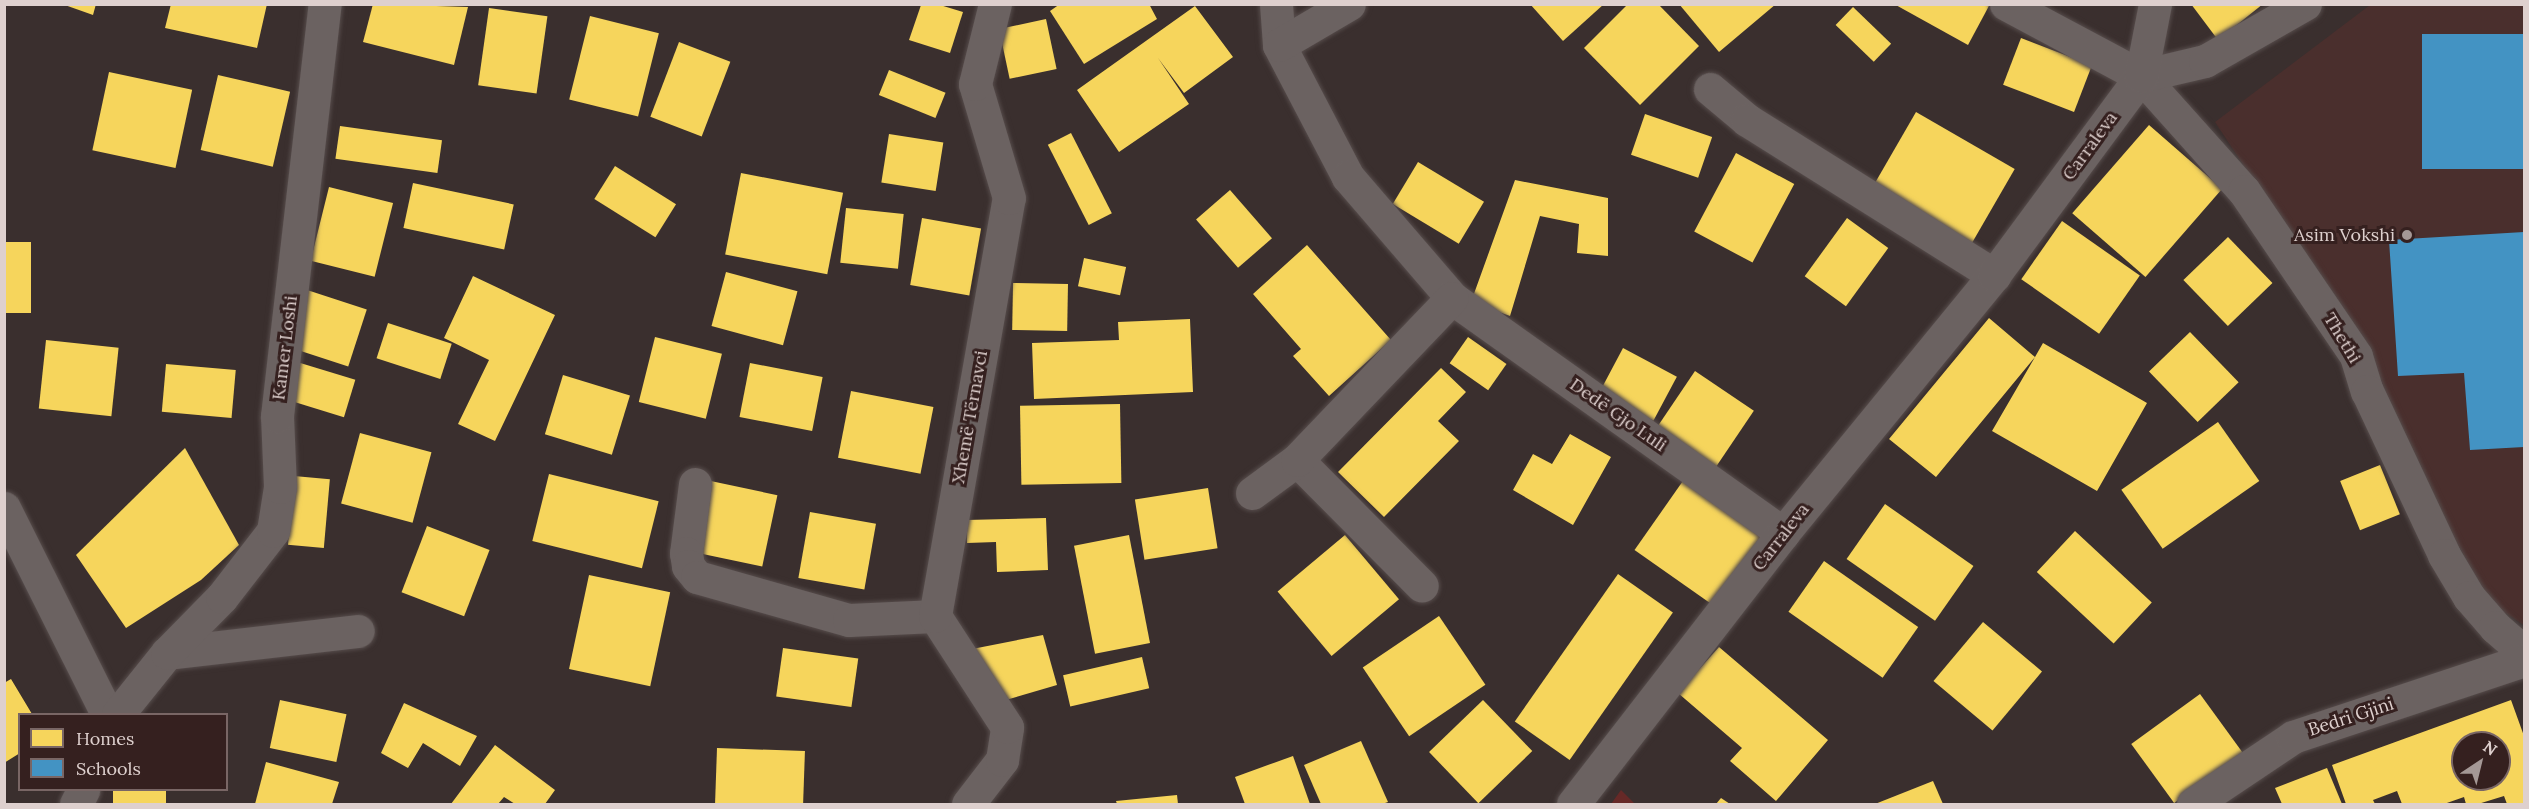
<!DOCTYPE html>
<html>
<head>
<meta charset="utf-8">
<style>
	body { margin:0 }
	#map { position:relative; width:2529px; height:809px; overflow:hidden; background:#3a2f2e; font-family:Lora,serif }
	div>[style] { position:absolute }
	.built>* { inset:0; background:#4a2f2d }
	.green>* { inset:0; background:#662927 }
	.homes>* { inset:0; background:#f6d55c; transform-origin:0 0 }
	.schools>* { inset:0; background:#4393c3; transform-origin:0 0 }
	.roads { filter:drop-shadow(0 0 2px #564c4b) drop-shadow(0 0 2px #564c4b) }
	.street>* { height:33px; margin:-16.5px; padding:0 16.5px; transform-origin:16.5px; border-radius:16.5px; background:#6b6261 }
	.dots>* { width:16px; height:16px; translate:-50% -50%; box-sizing:border-box; border:3px solid #35201f; border-radius:50% }
	span { translate:-50% -50%; white-space:nowrap; text-align:center; line-height:1.15; -webkit-text-stroke:6px #35201f; paint-order:stroke }
	.street-label { font-size:18px; color:#ded0ce }
	.poi-label { font-size:18px; color:#ded0ce }
	.right { translate:-100% -50%; text-align:right }
	.frame { position:absolute; inset:0; border:6px solid #ded0ce; pointer-events:none }
	.legend { position:absolute; left:18px; top:713px; width:210px; height:78px; box-sizing:border-box; background:#35201f; border:2px solid #796665; margin:0; padding:8px 10px; list-style:none; font-size:18px; color:#ded0ce }
	.legend li { display:flex; align-items:center; gap:12px; height:30px }
	.legend b { width:30px; border:2px solid #796665 }
	.north { position:absolute; left:2451px; top:731px; width:60px; height:60px; box-sizing:border-box; background:#35201f; border:2px solid #796665; border-radius:50%; rotate:35deg; font-size:16px; font-weight:700; line-height:24px; text-align:center; color:#ded0ce }
	.north::after { content:''; display:block; margin:auto; width:21px; height:27px; background:#a59896; clip-path:polygon(50% 0,100% 100%,50% 72%,0 100%) }
</style>
</head>
<body>
<div id="map">
	<div class="built">
		<i style="clip-path:polygon(2370px 5px,2524px 5px,2524px 625px,2492px 604px,2416px 472px,2365px 349px,2215px 122px)"></i>
	</div>
	<div class="green">
		<i style="clip-path:polygon(1621px 790px,1635px 804px,1611px 804px)"></i>
	</div>
	<div class="homes">
		<i style="clip-path:polygon(62px 4px,96px 4px,93px 15px)"></i>
		<i style="clip-path:polygon(171px 4px,267px 4px,257px 48px,165px 28px)"></i>
		<i style="clip-path:polygon(373px 4px,468px 7px,454px 65px,363px 42px)"></i>
		<i style="clip-path:polygon(1060px 4px,1149px 4px,1157px 19px,1084px 64px,1050px 11px)"></i>
		<i style="clip-path:polygon(1530px 4px,1604px 4px,1563px 41px)"></i>
		<i style="clip-path:polygon(1628px 4px,1658px 4px,1699px 46px,1640px 105px,1584px 48px)"></i>
		<i style="clip-path:polygon(1679px 4px,1776px 4px,1719px 52px)"></i>
		<i style="clip-path:polygon(1894px 4px,1990px 4px,1968px 45px)"></i>
		<i style="clip-path:polygon(2191px 4px,2263px 4px,2218px 40px)"></i>
		<i style="clip-path:polygon(921px 5px,940px 5px,963px 12px,950px 53px,909px 40px)"></i>
		<i style="clip-path:polygon(1195px 6px,1233px 57px,1184px 93px,1158px 58px,1189px 104px,1119px 152px,1077px 90px)"></i>
		<i style="left:1853px;top:7px;width:53px;height:25px;rotate:44deg"></i>
		<i style="left:489px;top:8px;width:59px;height:78px;rotate:8deg"></i>
		<i style="left:590px;top:16px;width:71px;height:86px;rotate:14deg"></i>
		<i style="left:1046px;top:19px;width:51px;height:48px;rotate:78deg"></i>
		<i style="left:2021px;top:38px;width:76px;height:50px;rotate:21deg"></i>
		<i style="left:679px;top:42px;width:55px;height:80px;rotate:21deg"></i>
		<i style="left:889px;top:70px;width:61px;height:27px;rotate:22deg"></i>
		<i style="left:109px;top:72px;width:85px;height:80px;rotate:12deg"></i>
		<i style="left:218px;top:75px;width:74px;height:77px;rotate:13deg"></i>
		<i style="left:1916px;top:112px;width:114px;height:87px;rotate:30deg"></i>
		<i style="left:1645px;top:114px;width:71px;height:43px;rotate:19deg"></i>
		<i style="left:2149px;top:125px;width:97px;height:117px;rotate:41deg"></i>
		<i style="left:340px;top:126px;width:103px;height:33px;rotate:8deg"></i>
		<i style="left:1071px;top:133px;width:90px;height:26px;rotate:63deg"></i>
		<i style="left:889px;top:134px;width:55px;height:49px;rotate:9deg"></i>
		<i style="left:1736px;top:153px;width:66px;height:89px;rotate:28deg"></i>
		<i style="left:1418px;top:162px;width:77px;height:49px;rotate:31deg"></i>
		<i style="left:615px;top:166px;width:72px;height:39px;rotate:32deg"></i>
		<i style="left:741px;top:173px;width:104px;height:83px;rotate:11deg"></i>
		<i style="clip-path:polygon(1515px 180px,1608px 198px,1608px 256px,1577px 253px,1579px 224px,1540px 216px,1510px 316px,1471px 302px)"></i>
		<i style="left:413px;top:183px;width:103px;height:46px;rotate:12deg"></i>
		<i style="left:329px;top:187px;width:66px;height:76px;rotate:14deg"></i>
		<i style="left:1230px;top:190px;width:64px;height:45px;rotate:49deg"></i>
		<i style="left:846px;top:208px;width:58px;height:55px;rotate:6deg"></i>
		<i style="left:922px;top:218px;width:60px;height:68px;rotate:10deg"></i>
		<i style="left:1847px;top:218px;width:51px;height:72px;rotate:36deg"></i>
		<i style="left:2062px;top:221px;width:95px;height:71px;rotate:35deg"></i>
		<i style="left:2228px;top:237px;width:64px;height:62px;rotate:46deg"></i>
		<i style="left:4px;top:242px;width:27px;height:71px"></i>
		<i style="clip-path:polygon(1307px 245px,1391px 340px,1329px 396px,1293px 356px,1301px 349px,1253px 294px)"></i>
		<i style="left:1084px;top:258px;width:43px;height:29px;rotate:12deg"></i>
		<i style="left:726px;top:272px;width:74px;height:56px;rotate:15deg"></i>
		<i style="clip-path:polygon(473px 276px,555px 315px,495px 441px,458px 424px,489px 360px,444px 338px)"></i>
		<i style="left:1013px;top:283px;width:55px;height:47px;rotate:1deg"></i>
		<i style="left:304px;top:289px;width:66px;height:60px;rotate:18deg"></i>
		<i style="clip-path:polygon(1989px 318px,2035px 357px,2043px 343px,2147px 403px,2097px 491px,1992px 431px,2035px 357px,1936px 477px,1889px 439px)"></i>
		<i style="clip-path:polygon(1190px 319px,1193px 392px,1034px 399px,1032px 343px,1119px 340px,1118px 322px)"></i>
		<i style="left:388px;top:323px;width:67px;height:37px;rotate:18deg"></i>
		<i style="left:2190px;top:332px;width:70px;height:57px;rotate:46deg"></i>
		<i style="left:655px;top:337px;width:69px;height:67px;rotate:14deg"></i>
		<i style="left:1468px;top:337px;width:47px;height:32px;rotate:35deg"></i>
		<i style="left:46px;top:340px;width:73px;height:69px;rotate:6deg"></i>
		<i style="left:1623px;top:348px;width:61px;height:50px;rotate:28deg"></i>
		<i style="left:297px;top:362px;width:61px;height:39px;rotate:17deg"></i>
		<i style="left:750px;top:363px;width:74px;height:55px;rotate:11deg"></i>
		<i style="left:166px;top:364px;width:70px;height:48px;rotate:5deg"></i>
		<i style="clip-path:polygon(1441px 368px,1466px 392px,1438px 421px,1459px 441px,1384px 517px,1338px 472px)"></i>
		<i style="left:1695px;top:371px;width:71px;height:70px;rotate:34deg"></i>
		<i style="left:563px;top:375px;width:70px;height:62px;rotate:17deg"></i>
		<i style="left:851px;top:391px;width:84px;height:68px;rotate:11deg"></i>
		<i style="left:1120px;top:404px;width:79px;height:100px;rotate:89deg"></i>
		<i style="left:2218px;top:422px;width:72px;height:118px;rotate:55deg"></i>
		<i style="left:360px;top:433px;width:74px;height:73px;rotate:15deg"></i>
		<i style="clip-path:polygon(1570px 434px,1611px 457px,1573px 525px,1513px 490px,1533px 454px,1552px 464px)"></i>
		<i style="clip-path:polygon(185px 448px,239px 545px,201px 580px,126px 628px,76px 555px)"></i>
		<i style="left:2380px;top:465px;width:53px;height:43px;rotate:68deg"></i>
		<i style="left:549px;top:474px;width:113px;height:69px;rotate:14deg"></i>
		<i style="left:294px;top:476px;width:36px;height:69px;rotate:5deg"></i>
		<i style="left:1685px;top:478px;width:106px;height:88px;rotate:35deg"></i>
		<i style="left:706px;top:480px;width:73px;height:73px;rotate:12deg"></i>
		<i style="left:1208px;top:488px;width:61px;height:74px;rotate:81deg"></i>
		<i style="left:1885px;top:504px;width:108px;height:67px;rotate:35deg"></i>
		<i style="left:810px;top:512px;width:67px;height:67px;rotate:10deg"></i>
		<i style="clip-path:polygon(1046px 518px,1048px 570px,997px 572px,996px 542px,967px 543px,966px 520px)"></i>
		<i style="left:427px;top:526px;width:67px;height:71px;rotate:21deg"></i>
		<i style="left:2075px;top:531px;width:105px;height:56px;rotate:43deg"></i>
		<i style="left:1129px;top:535px;width:110px;height:56px;rotate:79deg"></i>
		<i style="left:1345px;top:535px;width:84px;height:88px;rotate:50deg"></i>
		<i style="left:1824px;top:561px;width:115px;height:62px;rotate:35deg"></i>
		<i style="left:1618px;top:574px;width:67px;height:180px;rotate:35deg"></i>
		<i style="left:589px;top:575px;width:83px;height:96px;rotate:12deg"></i>
		<i style="left:1439px;top:616px;width:83px;height:92px;rotate:56deg"></i>
		<i style="left:1983px;top:622px;width:77px;height:77px;rotate:40deg"></i>
		<i style="clip-path:polygon(1043px 635px,1057px 685px,999px 702px,962px 651px)"></i>
		<i style="clip-path:polygon(1719px 647px,1828px 740px,1776px 801px,1730px 761px,1742px 748px,1678px 693px)"></i>
		<i style="left:783px;top:648px;width:76px;height:49px;rotate:8deg"></i>
		<i style="left:1142px;top:657px;width:32px;height:81px;rotate:77deg"></i>
		<i style="clip-path:polygon(11px 679px,32px 714px,20px 714px,20px 753px,4px 763px,4px 683px)"></i>
		<i style="left:2200px;top:694px;width:73px;height:85px;rotate:54deg"></i>
		<i style="left:280px;top:700px;width:68px;height:49px;rotate:12deg"></i>
		<i style="left:1483px;top:700px;width:71px;height:75px;rotate:46deg"></i>
		<i style="clip-path:polygon(evenodd,2511px 700px,2524px 736px,2524px 804px,2507px 804px,2504px 796px,2478px 804px,2466px 804px,2464px 797px,2444px 804px,2402px 804px,2397px 791px,2373px 800px,2375px 804px,2346px 804px,2332px 765px,2511px 700px,2463px 743px,2499px 743px,2499px 779px,2463px 779px,2463px 743px)"></i>
		<i style="clip-path:polygon(404px 703px,477px 736px,460px 766px,423px 743px,408px 768px,381px 753px)"></i>
		<i style="clip-path:polygon(1361px 741px,1388px 802px,1382px 804px,1321px 804px,1304px 765px)"></i>
		<i style="clip-path:polygon(495px 745px,555px 790px,545px 804px,515px 804px,504px 797px,498px 804px,451px 804px)"></i>
		<i style="left:717px;top:748px;width:88px;height:56px;rotate:2deg"></i>
		<i style="clip-path:polygon(1293px 756px,1310px 804px,1245px 804px,1235px 777px)"></i>
		<i style="clip-path:polygon(266px 762px,339px 782px,332px 804px,255px 804px)"></i>
		<i style="clip-path:polygon(2327px 768px,2342px 804px,2282px 804px,2275px 788px)"></i>
		<i style="clip-path:polygon(1933px 781px,1943px 804px,1875px 804px)"></i>
		<i style="left:113px;top:790px;width:53px;height:14px"></i>
		<i style="clip-path:polygon(1177px 795px,1178px 804px,1117px 804px,1116px 801px)"></i>
		<i style="clip-path:polygon(1721px 798px,1730px 804px,1716px 804px)"></i>
	</div>
	<div class="schools">
		<i style="left:2524px;top:34px;width:135px;height:102px;rotate:90deg"></i>
		<i style="clip-path:polygon(2524px 232px,2524px 447px,2470px 450px,2464px 373px,2398px 376px,2389px 240px)"></i>
	</div>
	<div class="roads">
		<div class="street">
			<i style="left:1276px;top:4px;width:41px;rotate:85.8deg"></i>
			<i style="left:1279px;top:45px;width:149px;rotate:62.4deg"></i>
			<i style="left:1348px;top:177px;width:160px;rotate:49.3deg"></i>
			<i style="left:1452px;top:298px;width:406px;rotate:35.4deg"></i>
			<i style="left:2006px;top:4px;width:153px;rotate:28.1deg"></i>
			<i style="left:2141px;top:76px;width:154px;rotate:48.2deg"></i>
			<i style="left:2244px;top:191px;width:199px;rotate:55.8deg"></i>
			<i style="left:2356px;top:356px;width:37px;rotate:73deg"></i>
			<i style="left:2367px;top:391px;width:181px;rotate:64.8deg"></i>
			<i style="left:2444px;top:555px;width:49px;rotate:59.2deg"></i>
			<i style="left:2469px;top:597px;width:40px;rotate:49deg"></i>
			<i style="left:2495px;top:627px;width:38px;rotate:41deg"></i>
			<i style="left:1279px;top:45px;width:81px;rotate:-30.4deg"></i>
			<i style="left:2141px;top:76px;width:66px;rotate:-13.2deg"></i>
			<i style="left:2205px;top:61px;width:115px;rotate:-29.7deg"></i>
			<i style="left:1710px;top:89px;width:48px;rotate:40deg"></i>
			<i style="left:1747px;top:120px;width:292px;rotate:32.1deg"></i>
			<i style="left:1297px;top:460px;width:177px;rotate:45.2deg"></i>
			<i style="left:695px;top:484px;width:70px;rotate:97.4deg"></i>
			<i style="left:686px;top:553px;width:13px;rotate:81deg"></i>
			<i style="left:688px;top:566px;width:14px;rotate:51deg"></i>
			<i style="left:697px;top:577px;width:158px;rotate:15.8deg"></i>
			<i style="left:849px;top:620px;width:86px;rotate:-2.7deg"></i>
			<i style="left:1252px;top:493px;width:56px;rotate:-36.3deg"></i>
			<i style="left:1297px;top:460px;width:224px;rotate:-46.3deg"></i>
			<i style="left:4px;top:508px;width:230px;rotate:63.4deg"></i>
			<i style="left:167px;top:653px;width:192px;rotate:-6.6deg"></i>
			<i style="left:118px;top:714px;width:78px;rotate:-51.2deg"></i>
			<i style="left:167px;top:653px;width:78px;rotate:-45.5deg"></i>
			<i style="left:222px;top:597px;width:83px;rotate:-52.3deg"></i>
			<i style="left:273px;top:531px;width:45px;rotate:-81deg"></i>
			<i style="left:280px;top:487px;width:71px;rotate:-92.4deg"></i>
			<i style="left:277px;top:416px;width:415px;rotate:-83.4deg"></i>
			<i style="left:76px;top:804px;width:16px;rotate:-63deg"></i>
			<i style="left:968px;top:804px;width:56px;rotate:-52.3deg"></i>
			<i style="left:1002px;top:760px;width:33px;rotate:-81deg"></i>
			<i style="left:1007px;top:727px;width:132px;rotate:-123deg"></i>
			<i style="left:935px;top:616px;width:424px;rotate:-80deg"></i>
			<i style="left:1009px;top:198px;width:119px;rotate:-106.6deg"></i>
			<i style="left:975px;top:84px;width:82px;rotate:-76deg"></i>
			<i style="left:1573px;top:804px;width:343px;rotate:-52.2deg"></i>
			<i style="left:1783px;top:533px;width:333px;rotate:-50.7deg"></i>
			<i style="left:1994px;top:275px;width:247px;rotate:-53.5deg"></i>
			<i style="left:2141px;top:76px;width:73px;rotate:-79deg"></i>
			<i style="left:2193px;top:804px;width:120px;rotate:-33.8deg"></i>
			<i style="left:2293px;top:737px;width:243px;rotate:-18.4deg"></i>
		</div>
	</div>
	<div class="dots">
		<i style="left:2407px;top:235px;background:#a59896"></i>
	</div>
	<div class="street-label">
		<span style="left:2090px;top:146px;rotate:-54deg">Carraleva</span>
		<span style="left:2342px;top:338px;rotate:59deg">Thethi</span>
		<span style="left:285px;top:348px;rotate:-83deg">Kamer Loshi</span>
		<span style="left:1618px;top:415px;rotate:35deg">Dedë Gjo Luli</span>
		<span style="left:970px;top:417px;rotate:-80deg">Xhemë Tërnavci</span>
		<span style="left:1781px;top:537px;rotate:-52deg">Carraleva</span>
		<span style="left:2351px;top:717px;rotate:-18deg">Bedri Gjini</span>
	</div>
	<div class="poi-label">
		<span class="right" style="left:2395px;top:235px">Asim Vokshi</span>
	</div>
	<div class="frame"></div>
	<ul class="legend">
	<li><b style="height:16px;background:#f6d55c"></b>Homes</li>
	<li><b style="height:16px;background:#4393c3"></b>Schools</li>
	</ul>
	<div class="north">N</div>
</div>
</body>
</html>
